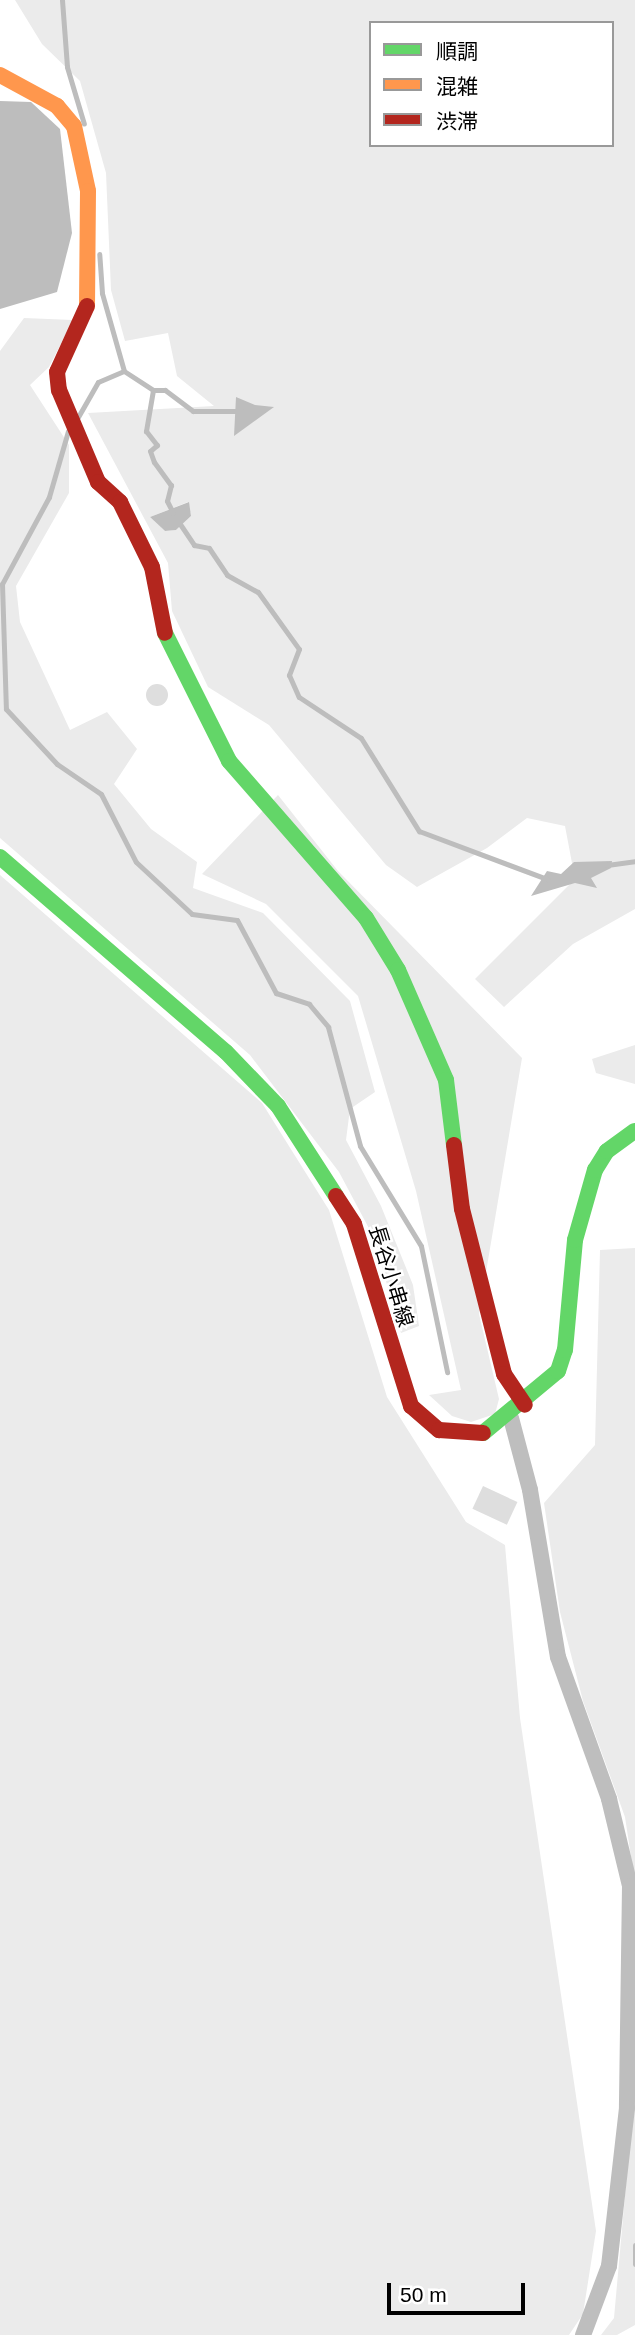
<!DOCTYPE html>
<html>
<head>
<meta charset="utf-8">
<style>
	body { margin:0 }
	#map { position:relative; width:635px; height:2335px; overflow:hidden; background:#fff; font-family:Arial,"Noto Sans JP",sans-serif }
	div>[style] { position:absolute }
	.green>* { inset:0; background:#ebebeb }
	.water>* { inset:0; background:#bdbdbd }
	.stream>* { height:5px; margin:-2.5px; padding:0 2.5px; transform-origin:2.5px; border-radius:2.5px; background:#bdbdbd }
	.building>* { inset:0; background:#dedede; transform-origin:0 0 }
	.round { border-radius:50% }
	.street>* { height:16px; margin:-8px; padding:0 8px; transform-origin:8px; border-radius:8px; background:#bebebe }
	.fast>* { height:16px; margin:-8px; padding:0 8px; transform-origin:8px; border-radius:8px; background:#63d668 }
	.slow>* { height:16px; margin:-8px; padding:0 8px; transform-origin:8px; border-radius:8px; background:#ff974d }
	.jam>* { height:16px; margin:-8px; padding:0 8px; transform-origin:8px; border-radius:8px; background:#b3261e }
	span { translate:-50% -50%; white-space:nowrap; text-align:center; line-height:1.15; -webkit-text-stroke:5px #fff; paint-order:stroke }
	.street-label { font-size:21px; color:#000 }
	.legend { position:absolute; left:369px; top:21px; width:245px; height:126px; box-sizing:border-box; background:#fff; border:2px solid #999; margin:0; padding:9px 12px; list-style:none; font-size:21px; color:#000 }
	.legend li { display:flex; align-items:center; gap:14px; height:35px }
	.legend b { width:35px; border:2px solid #999 }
	.scale { position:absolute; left:387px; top:2283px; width:138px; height:32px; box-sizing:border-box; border:4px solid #000; border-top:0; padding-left:9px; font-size:21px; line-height:24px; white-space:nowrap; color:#000; -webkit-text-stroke:5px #fff; paint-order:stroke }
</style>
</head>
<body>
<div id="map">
	<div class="green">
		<i style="clip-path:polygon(evenodd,15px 0,635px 0,635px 909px,573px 944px,504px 1007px,475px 979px,575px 879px,565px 826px,527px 818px,487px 848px,417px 887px,386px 865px,269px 725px,208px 687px,172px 611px,168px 563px,88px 413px,214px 406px,177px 376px,168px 333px,125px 341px,111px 290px,106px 173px,80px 81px,42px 44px,15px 0,371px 23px,612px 23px,612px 145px,371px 145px,371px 23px,15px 0,188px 502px,191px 516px,176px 530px,165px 531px,150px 517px,188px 502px)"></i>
		<i style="clip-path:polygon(24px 318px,73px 320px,49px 367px,30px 385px,69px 445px,69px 493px,16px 586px,20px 622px,70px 730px,107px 712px,137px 749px,114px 784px,151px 829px,197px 862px,193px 888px,263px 913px,350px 1001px,375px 1092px,350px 1109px,346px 1140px,381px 1206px,413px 1285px,419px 1326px,401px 1333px,373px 1236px,339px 1172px,250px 1055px,0 838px,0 351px)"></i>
		<i style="clip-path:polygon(278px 795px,338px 871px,522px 1058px,479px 1314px,499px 1399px,495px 1414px,471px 1422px,452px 1416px,429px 1395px,461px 1390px,416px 1191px,358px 996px,266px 904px,202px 874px)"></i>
		<i style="clip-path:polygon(0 875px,262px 1103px,329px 1210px,387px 1397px,466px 1522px,505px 1545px,520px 1718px,596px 2231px,583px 2314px,569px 2335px,0 2335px)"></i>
		<i style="clip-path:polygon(635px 1045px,635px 1084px,596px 1073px,592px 1059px)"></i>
		<i style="clip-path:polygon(635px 1248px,635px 1883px,625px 1817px,583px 1701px,560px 1612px,544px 1503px,595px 1445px,600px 1250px)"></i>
		<i style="clip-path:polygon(635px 2084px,635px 2325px,617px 2335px,601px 2335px,614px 2318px)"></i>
	</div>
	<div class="water">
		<i style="clip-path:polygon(0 101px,31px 102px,60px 129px,72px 233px,57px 292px,0 309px)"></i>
		<i style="clip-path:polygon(236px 397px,255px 405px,274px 407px,234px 436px)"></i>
		<i style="clip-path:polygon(189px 502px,191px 516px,176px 530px,165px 531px,150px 517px)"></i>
		<i style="clip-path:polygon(612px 861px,611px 868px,591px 878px,597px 888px,575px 883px,531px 896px,547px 871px,561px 874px,574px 862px)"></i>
	</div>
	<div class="stream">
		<i style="left:62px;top:0;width:67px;rotate:85.7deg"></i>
		<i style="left:67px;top:67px;width:59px;rotate:73.4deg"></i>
		<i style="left:124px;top:371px;width:35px;rotate:33deg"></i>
		<i style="left:153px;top:390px;width:42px;rotate:99.7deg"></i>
		<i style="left:146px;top:431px;width:18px;rotate:52deg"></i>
		<i style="left:157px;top:445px;width:9px;rotate:139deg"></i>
		<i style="left:150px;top:451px;width:12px;rotate:70deg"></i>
		<i style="left:154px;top:462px;width:29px;rotate:54deg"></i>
		<i style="left:171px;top:485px;width:16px;rotate:104deg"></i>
		<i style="left:167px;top:501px;width:13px;rotate:63deg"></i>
		<i style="left:153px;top:390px;width:12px"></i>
		<i style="left:165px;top:390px;width:35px;rotate:37deg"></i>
		<i style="left:193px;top:411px;width:49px"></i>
		<i style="left:78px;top:417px;width:40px;rotate:-60.3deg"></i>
		<i style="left:98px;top:382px;width:28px;rotate:-23deg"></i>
		<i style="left:124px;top:371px;width:81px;rotate:-105.8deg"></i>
		<i style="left:102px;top:293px;width:39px;rotate:-94deg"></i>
		<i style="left:68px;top:431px;width:69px;rotate:106.1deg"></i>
		<i style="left:49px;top:497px;width:99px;rotate:118.4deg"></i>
		<i style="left:2px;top:584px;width:125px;rotate:88.2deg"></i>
		<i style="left:6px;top:709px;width:75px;rotate:47.2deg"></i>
		<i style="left:57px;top:764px;width:53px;rotate:34.3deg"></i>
		<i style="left:101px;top:794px;width:76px;rotate:62.8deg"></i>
		<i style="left:136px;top:862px;width:76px;rotate:42.9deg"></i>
		<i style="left:192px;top:914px;width:45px;rotate:7.6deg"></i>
		<i style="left:237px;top:920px;width:83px;rotate:61.9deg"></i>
		<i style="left:276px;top:993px;width:35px;rotate:18deg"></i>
		<i style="left:309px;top:1004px;width:30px;rotate:50deg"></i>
		<i style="left:328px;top:1027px;width:123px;rotate:74.9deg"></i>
		<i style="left:360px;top:1146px;width:117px;rotate:58.6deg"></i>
		<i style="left:421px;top:1246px;width:129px;rotate:78.3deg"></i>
		<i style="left:178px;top:521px;width:29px;rotate:56deg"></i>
		<i style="left:194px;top:545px;width:15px;rotate:11deg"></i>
		<i style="left:209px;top:548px;width:32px;rotate:56deg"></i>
		<i style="left:227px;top:575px;width:35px;rotate:29deg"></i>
		<i style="left:258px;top:592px;width:70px;rotate:54.3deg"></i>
		<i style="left:299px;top:649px;width:28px;rotate:111deg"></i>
		<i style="left:289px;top:675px;width:24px;rotate:66deg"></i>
		<i style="left:299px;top:697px;width:74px;rotate:33.5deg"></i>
		<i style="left:361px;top:738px;width:110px;rotate:58.1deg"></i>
		<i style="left:419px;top:831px;width:137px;rotate:20.6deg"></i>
		<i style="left:607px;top:865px;width:28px;rotate:-8deg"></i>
		<i style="left:635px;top:2245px;width:19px;rotate:90deg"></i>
	</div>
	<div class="building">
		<i class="round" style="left:146px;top:684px;width:22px;height:22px"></i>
		<i style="left:483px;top:1486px;width:38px;height:25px;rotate:25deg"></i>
	</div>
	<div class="street">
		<i style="left:511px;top:1418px;width:74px;rotate:75.2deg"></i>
		<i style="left:530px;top:1490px;width:169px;rotate:80.5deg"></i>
		<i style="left:558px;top:1657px;width:151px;rotate:70.2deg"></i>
		<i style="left:609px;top:1799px;width:89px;rotate:76.4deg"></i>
		<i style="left:630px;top:1886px;width:222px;rotate:90.8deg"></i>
		<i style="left:627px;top:2108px;width:159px;rotate:96.5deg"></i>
		<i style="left:609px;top:2266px;width:74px;rotate:110.6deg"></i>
	</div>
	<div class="fast">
		<i style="left:165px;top:633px;width:143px;rotate:63.4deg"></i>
		<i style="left:229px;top:761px;width:208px;rotate:48.9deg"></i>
		<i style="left:366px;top:918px;width:61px;rotate:58.4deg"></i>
		<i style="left:398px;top:970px;width:120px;rotate:66.4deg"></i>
		<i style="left:446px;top:1080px;width:65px;rotate:83deg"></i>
		<i style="left:0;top:857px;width:298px;rotate:40.8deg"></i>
		<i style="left:226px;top:1052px;width:75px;rotate:46.1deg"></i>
		<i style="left:278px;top:1106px;width:107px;rotate:57.2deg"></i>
		<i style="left:483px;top:1433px;width:97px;rotate:-39.6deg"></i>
		<i style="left:558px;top:1371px;width:22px;rotate:-72deg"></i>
		<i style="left:565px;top:1350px;width:110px;rotate:-84.8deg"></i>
		<i style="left:575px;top:1240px;width:73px;rotate:-74.1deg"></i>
		<i style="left:595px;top:1170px;width:22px;rotate:-58deg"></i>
		<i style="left:607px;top:1151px;width:34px;rotate:-36deg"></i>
	</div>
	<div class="slow">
		<i style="left:0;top:75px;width:65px;rotate:28.5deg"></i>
		<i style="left:57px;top:106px;width:26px;rotate:50deg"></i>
		<i style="left:74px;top:126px;width:66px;rotate:77.8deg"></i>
		<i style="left:88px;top:191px;width:115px;rotate:90.5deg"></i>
	</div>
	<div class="jam">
		<i style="left:87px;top:306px;width:72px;rotate:114.4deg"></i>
		<i style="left:57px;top:372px;width:18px;rotate:84deg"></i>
		<i style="left:59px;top:390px;width:100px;rotate:67deg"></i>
		<i style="left:98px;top:482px;width:30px;rotate:42deg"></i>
		<i style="left:120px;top:502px;width:72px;rotate:63.8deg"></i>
		<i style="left:152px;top:567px;width:67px;rotate:78.9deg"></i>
		<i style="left:454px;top:1145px;width:64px;rotate:82.9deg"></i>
		<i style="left:462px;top:1209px;width:170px;rotate:75.7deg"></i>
		<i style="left:504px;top:1374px;width:37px;rotate:56deg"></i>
		<i style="left:336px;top:1196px;width:33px;rotate:57deg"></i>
		<i style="left:354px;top:1224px;width:191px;rotate:72.6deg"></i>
		<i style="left:411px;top:1406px;width:37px;rotate:41deg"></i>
		<i style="left:439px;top:1430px;width:44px;rotate:3.9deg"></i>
	</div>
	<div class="street-label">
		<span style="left:391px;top:1276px;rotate:73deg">長谷小串線</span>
	</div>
	<ul class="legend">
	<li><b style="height:9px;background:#63d668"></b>順調</li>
	<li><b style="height:9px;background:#ff974d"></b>混雑</li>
	<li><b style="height:9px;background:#b3261e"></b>渋滞</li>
	</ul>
	<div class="scale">50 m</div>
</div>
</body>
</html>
